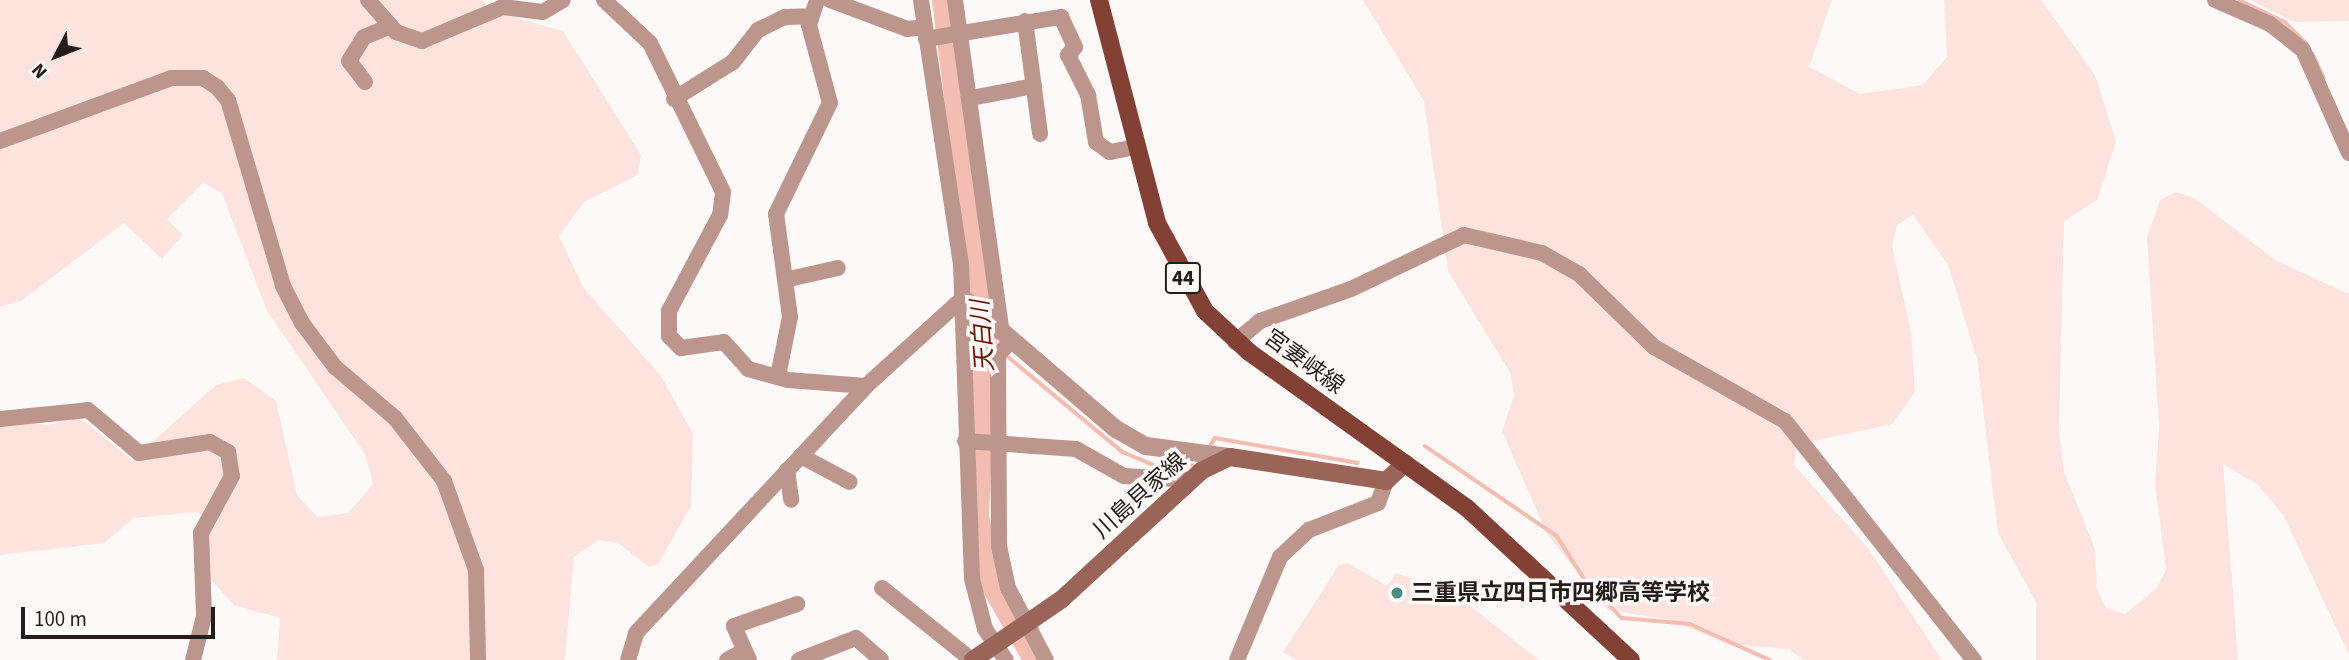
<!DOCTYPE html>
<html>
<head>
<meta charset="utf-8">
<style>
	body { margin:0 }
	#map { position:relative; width:2349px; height:660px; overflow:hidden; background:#fdf9f8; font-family:"Source Sans 3","Noto Sans JP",sans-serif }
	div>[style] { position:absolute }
	.green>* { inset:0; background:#fde3dd }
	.stream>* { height:3.5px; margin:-1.75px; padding:0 1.75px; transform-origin:1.75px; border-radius:1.75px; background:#f3bdb1 }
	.river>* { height:23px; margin:-11.5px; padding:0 11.5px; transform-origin:11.5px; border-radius:11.5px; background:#f3bdb1 }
	.minor>* { height:16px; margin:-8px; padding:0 8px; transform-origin:8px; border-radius:8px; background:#bc958c }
	.tertiary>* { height:18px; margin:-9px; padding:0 9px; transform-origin:9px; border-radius:9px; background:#bc958c }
	.secondary>* { height:18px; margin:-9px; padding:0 9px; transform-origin:9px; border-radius:9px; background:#9b6458 }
	.primary>* { height:18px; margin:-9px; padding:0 9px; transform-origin:9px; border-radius:9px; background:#824134 }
	.dots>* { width:19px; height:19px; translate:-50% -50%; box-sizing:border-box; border:4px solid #fdf9f8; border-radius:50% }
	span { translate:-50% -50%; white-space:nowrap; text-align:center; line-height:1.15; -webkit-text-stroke:7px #fdf9f8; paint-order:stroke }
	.shield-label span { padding:2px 5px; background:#fdf9f8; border:2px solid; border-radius:5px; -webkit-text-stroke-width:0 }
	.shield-label { font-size:21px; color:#241d1b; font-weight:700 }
	.street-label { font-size:23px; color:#241d1b }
	.poi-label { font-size:23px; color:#241d1b; font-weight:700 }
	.left { translate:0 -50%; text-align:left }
	.water-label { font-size:24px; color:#641809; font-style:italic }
	.north { position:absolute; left:21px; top:21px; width:70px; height:70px; -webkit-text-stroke:5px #fdf9f8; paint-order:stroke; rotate:228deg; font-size:19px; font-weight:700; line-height:28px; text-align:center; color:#241d1b }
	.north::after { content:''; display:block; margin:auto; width:24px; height:32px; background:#241d1b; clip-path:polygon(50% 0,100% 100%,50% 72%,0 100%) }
	.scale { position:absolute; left:21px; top:607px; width:194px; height:32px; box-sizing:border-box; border:4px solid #241d1b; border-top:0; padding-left:9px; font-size:21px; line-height:24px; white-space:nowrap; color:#241d1b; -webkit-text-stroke:5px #fdf9f8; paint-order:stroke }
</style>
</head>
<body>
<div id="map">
	<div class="green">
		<i style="clip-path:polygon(0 0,482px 0,494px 12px,563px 31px,641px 155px,638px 175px,584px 202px,559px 236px,583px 287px,661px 376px,693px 434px,691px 506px,658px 564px,649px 567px,619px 544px,599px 540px,574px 557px,565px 660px,277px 660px,280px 618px,234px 605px,211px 580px,205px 518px,197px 512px,134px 518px,104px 543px,0 555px,0 420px,46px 425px,80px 418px,132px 460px,216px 385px,244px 378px,276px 401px,297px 495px,317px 517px,348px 513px,373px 484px,365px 454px,267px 311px,222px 193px,203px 183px,167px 219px,183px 235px,162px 259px,124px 223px,22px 300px,0 307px)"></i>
		<i style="clip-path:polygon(1363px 0,1832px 0,1809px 67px,1860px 94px,1923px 85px,1947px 57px,1944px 0,2041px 0,2095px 75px,2116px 141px,2097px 200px,2064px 221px,2059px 430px,2064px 472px,2095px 549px,2097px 590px,2106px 608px,2125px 614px,2157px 588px,2166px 569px,2155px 484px,2159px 426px,2147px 237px,2160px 200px,2176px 192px,2194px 198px,2277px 261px,2349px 294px,2349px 655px,2284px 516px,2258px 485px,2223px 464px,2238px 660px,2036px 660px,2036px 602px,1998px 533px,1977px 359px,1948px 265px,1913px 215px,1897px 225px,1892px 246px,1911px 332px,1915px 392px,1892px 424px,1796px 445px,1794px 465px,1868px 548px,1942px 660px,1803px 660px,1789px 649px,1727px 644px,1671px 620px,1608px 610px,1547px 534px,1502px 431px,1514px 396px,1511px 374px,1448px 271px,1424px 101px)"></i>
		<i style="clip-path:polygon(2251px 0,2349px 0,2349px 21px,2294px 22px)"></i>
		<i style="clip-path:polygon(1348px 563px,1387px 586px,1396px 573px,1451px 591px,1539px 660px,1296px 660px,1283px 652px,1339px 565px)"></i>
	</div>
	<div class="stream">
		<i style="left:2239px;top:0;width:51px;rotate:25.6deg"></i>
		<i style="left:2285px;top:22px;width:31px;rotate:45deg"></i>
		<i style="left:2313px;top:54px;width:26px;rotate:65deg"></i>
		<i style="left:985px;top:338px;width:16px;rotate:40deg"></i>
		<i style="left:1006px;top:355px;width:152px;rotate:39.7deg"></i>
		<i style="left:1123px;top:452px;width:41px;rotate:22.8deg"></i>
		<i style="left:1161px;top:468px;width:32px;rotate:-5deg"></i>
		<i style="left:1210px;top:446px;width:9px;rotate:-58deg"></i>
		<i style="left:1215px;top:438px;width:145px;rotate:9.9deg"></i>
		<i style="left:1425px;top:446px;width:160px;rotate:34.3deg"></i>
		<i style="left:1557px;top:536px;width:52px;rotate:57.5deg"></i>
		<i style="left:1585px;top:580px;width:53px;rotate:45.8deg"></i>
		<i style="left:1622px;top:618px;width:68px;rotate:5deg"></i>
		<i style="left:1690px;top:624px;width:88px;rotate:24.2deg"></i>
	</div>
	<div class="river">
		<i style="left:943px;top:0;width:341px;rotate:82.9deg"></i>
		<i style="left:985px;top:338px;width:178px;rotate:92.6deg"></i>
		<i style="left:977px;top:516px;width:71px;rotate:77.7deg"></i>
		<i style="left:992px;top:585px;width:86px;rotate:60.2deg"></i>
	</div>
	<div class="minor">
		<i style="left:368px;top:0;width:43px;rotate:48.8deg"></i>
		<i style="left:396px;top:32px;width:28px;rotate:19deg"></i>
		<i style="left:422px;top:41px;width:88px;rotate:-22.8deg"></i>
		<i style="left:503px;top:7px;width:40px;rotate:7.1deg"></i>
		<i style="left:543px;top:12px;width:23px;rotate:-31deg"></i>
		<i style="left:604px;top:0;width:63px;rotate:43.1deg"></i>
		<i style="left:650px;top:43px;width:166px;rotate:63.9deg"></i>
		<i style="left:723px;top:192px;width:23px;rotate:97deg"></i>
		<i style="left:720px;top:215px;width:109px;rotate:118deg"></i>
		<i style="left:669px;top:311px;width:25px;rotate:90deg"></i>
		<i style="left:669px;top:336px;width:17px;rotate:45deg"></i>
		<i style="left:681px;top:348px;width:43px;rotate:-7.9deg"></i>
		<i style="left:724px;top:342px;width:36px;rotate:48deg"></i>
		<i style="left:748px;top:369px;width:41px;rotate:15.4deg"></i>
		<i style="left:788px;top:380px;width:78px;rotate:4.4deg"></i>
		<i style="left:830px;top:0;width:82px;rotate:20.6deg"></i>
		<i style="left:907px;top:29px;width:18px;rotate:-6deg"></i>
		<i style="left:921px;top:0;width:267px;rotate:81.4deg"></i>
		<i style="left:961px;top:264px;width:315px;rotate:88deg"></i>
		<i style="left:972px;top:579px;width:52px;rotate:75.4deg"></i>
		<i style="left:985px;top:629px;width:37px;rotate:56deg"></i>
		<i style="left:955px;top:0;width:336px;rotate:82deg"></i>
		<i style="left:2215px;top:0;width:60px;rotate:23.6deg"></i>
		<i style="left:2270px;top:24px;width:42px;rotate:38.2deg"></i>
		<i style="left:2303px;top:50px;width:113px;rotate:65.9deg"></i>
		<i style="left:1025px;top:21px;width:114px;rotate:82.4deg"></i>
		<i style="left:926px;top:39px;width:137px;rotate:-9.3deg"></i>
		<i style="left:1061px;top:17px;width:33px;rotate:65deg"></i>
		<i style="left:1075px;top:47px;width:11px;rotate:131deg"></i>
		<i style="left:1068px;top:55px;width:45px;rotate:63.4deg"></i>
		<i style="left:1088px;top:95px;width:48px;rotate:80.3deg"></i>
		<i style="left:1096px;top:142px;width:17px;rotate:36deg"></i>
		<i style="left:1110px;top:152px;width:25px;rotate:-11deg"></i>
		<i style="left:365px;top:82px;width:26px;rotate:-127deg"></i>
		<i style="left:349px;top:61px;width:28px;rotate:-58deg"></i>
		<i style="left:364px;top:37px;width:29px;rotate:-22deg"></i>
		<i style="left:971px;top:98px;width:64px;rotate:-10.8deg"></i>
		<i style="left:674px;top:99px;width:70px;rotate:-32.1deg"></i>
		<i style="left:733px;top:62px;width:41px;rotate:-52deg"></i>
		<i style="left:758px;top:30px;width:30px;rotate:-26deg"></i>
		<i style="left:785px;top:17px;width:24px;rotate:-2deg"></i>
		<i style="left:0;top:141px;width:182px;rotate:-20.2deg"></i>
		<i style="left:171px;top:78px;width:32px"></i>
		<i style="left:203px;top:78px;width:17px;rotate:33deg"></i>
		<i style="left:217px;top:87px;width:17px;rotate:50deg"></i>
		<i style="left:228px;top:100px;width:194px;rotate:73.5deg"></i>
		<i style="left:283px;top:286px;width:42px;rotate:62.8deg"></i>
		<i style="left:302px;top:323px;width:55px;rotate:53.1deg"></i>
		<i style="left:335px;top:367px;width:79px;rotate:40.4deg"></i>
		<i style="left:395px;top:418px;width:80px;rotate:52.1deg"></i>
		<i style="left:444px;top:481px;width:95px;rotate:70.2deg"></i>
		<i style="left:476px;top:570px;width:90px;rotate:88.7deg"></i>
		<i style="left:789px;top:279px;width:50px;rotate:-12.7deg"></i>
		<i style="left:1011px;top:341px;width:19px;rotate:133deg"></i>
		<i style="left:998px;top:355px;width:191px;rotate:89.7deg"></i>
		<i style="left:999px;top:546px;width:43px;rotate:77.9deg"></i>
		<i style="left:1008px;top:588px;width:81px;rotate:62.2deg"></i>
		<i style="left:1235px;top:342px;width:33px;rotate:-40deg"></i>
		<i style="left:1260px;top:321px;width:96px;rotate:-19.4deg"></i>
		<i style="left:1351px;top:289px;width:125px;rotate:-25.5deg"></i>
		<i style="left:1464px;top:235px;width:80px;rotate:13deg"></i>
		<i style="left:1542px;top:253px;width:43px;rotate:29.6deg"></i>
		<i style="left:1579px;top:274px;width:105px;rotate:44.2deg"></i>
		<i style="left:1654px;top:347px;width:150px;rotate:29.5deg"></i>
		<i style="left:1785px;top:421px;width:305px;rotate:51.7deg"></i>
		<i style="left:778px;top:376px;width:60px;rotate:-78.5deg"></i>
		<i style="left:790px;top:317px;width:104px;rotate:-97.7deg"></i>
		<i style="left:776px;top:214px;width:123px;rotate:-64.1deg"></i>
		<i style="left:830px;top:103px;width:81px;rotate:-105.1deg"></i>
		<i style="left:809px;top:25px;width:26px;rotate:-72deg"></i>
		<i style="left:0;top:419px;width:88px;rotate:-5.8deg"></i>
		<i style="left:88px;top:410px;width:67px;rotate:40.1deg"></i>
		<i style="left:139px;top:453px;width:72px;rotate:-8.8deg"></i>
		<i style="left:210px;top:442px;width:21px;rotate:29deg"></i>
		<i style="left:228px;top:452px;width:24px;rotate:81deg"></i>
		<i style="left:232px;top:476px;width:65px;rotate:118.5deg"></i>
		<i style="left:201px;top:533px;width:83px;rotate:87.9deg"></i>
		<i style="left:204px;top:616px;width:45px;rotate:104deg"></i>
		<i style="left:965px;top:441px;width:111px;rotate:4.1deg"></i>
		<i style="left:1076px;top:449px;width:55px;rotate:29.4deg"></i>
		<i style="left:1124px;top:476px;width:68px;rotate:3.4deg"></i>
		<i style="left:801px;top:456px;width:55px;rotate:28deg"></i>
		<i style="left:787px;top:470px;width:30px;rotate:82deg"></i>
		<i style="left:882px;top:588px;width:115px;rotate:38.7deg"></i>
		<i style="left:628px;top:660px;width:28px;rotate:-73deg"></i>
		<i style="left:636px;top:633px;width:338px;rotate:-47deg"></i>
		<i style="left:866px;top:386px;width:131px;rotate:-42.2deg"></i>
		<i style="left:727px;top:660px;width:19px;rotate:-28deg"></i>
		<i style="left:749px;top:660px;width:37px;rotate:-114deg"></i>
		<i style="left:734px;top:626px;width:67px;rotate:-19.2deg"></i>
		<i style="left:799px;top:660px;width:61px;rotate:-21.1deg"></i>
		<i style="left:856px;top:638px;width:33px;rotate:41deg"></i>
		<i style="left:1237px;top:660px;width:112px;rotate:-67.3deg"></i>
		<i style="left:1280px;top:557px;width:40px;rotate:-43deg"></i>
		<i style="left:1309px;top:530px;width:74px;rotate:-21.4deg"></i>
		<i style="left:1378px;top:503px;width:23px;rotate:-70deg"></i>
	</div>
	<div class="tertiary">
		<i style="left:963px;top:298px;width:201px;rotate:40.6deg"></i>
		<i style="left:1116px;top:429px;width:34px;rotate:30deg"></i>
		<i style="left:1146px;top:446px;width:85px;rotate:7.5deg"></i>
	</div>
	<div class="secondary">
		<i style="left:973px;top:660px;width:108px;rotate:-34.4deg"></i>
		<i style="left:1062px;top:599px;width:189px;rotate:-42.6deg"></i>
		<i style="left:1201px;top:471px;width:32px;rotate:-26deg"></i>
		<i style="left:1230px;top:457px;width:158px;rotate:8.7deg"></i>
		<i style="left:1386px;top:481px;width:26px;rotate:-43deg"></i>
	</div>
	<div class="primary">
		<i style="left:1099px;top:0;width:230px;rotate:75.4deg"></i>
		<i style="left:1157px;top:223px;width:100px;rotate:61.4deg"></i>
		<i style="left:1205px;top:311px;width:60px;rotate:43deg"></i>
		<i style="left:1249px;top:352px;width:269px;rotate:35.6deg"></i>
		<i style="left:1468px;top:509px;width:222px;rotate:42.8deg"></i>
	</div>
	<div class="dots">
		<i style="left:1397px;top:593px;background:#488d83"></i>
	</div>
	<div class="shield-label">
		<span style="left:1183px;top:278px">44</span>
	</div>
	<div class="street-label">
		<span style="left:1304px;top:362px;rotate:36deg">宮妻峡線</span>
		<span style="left:1140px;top:496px;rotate:-42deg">川島貝家線</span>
	</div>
	<div class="poi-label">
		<span class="left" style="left:1411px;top:593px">三重県立四日市四郷高等学校</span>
	</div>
	<div class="water-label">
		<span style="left:983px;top:336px;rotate:-94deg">天白川</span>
	</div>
	<div class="north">N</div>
	<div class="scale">100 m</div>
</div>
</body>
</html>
